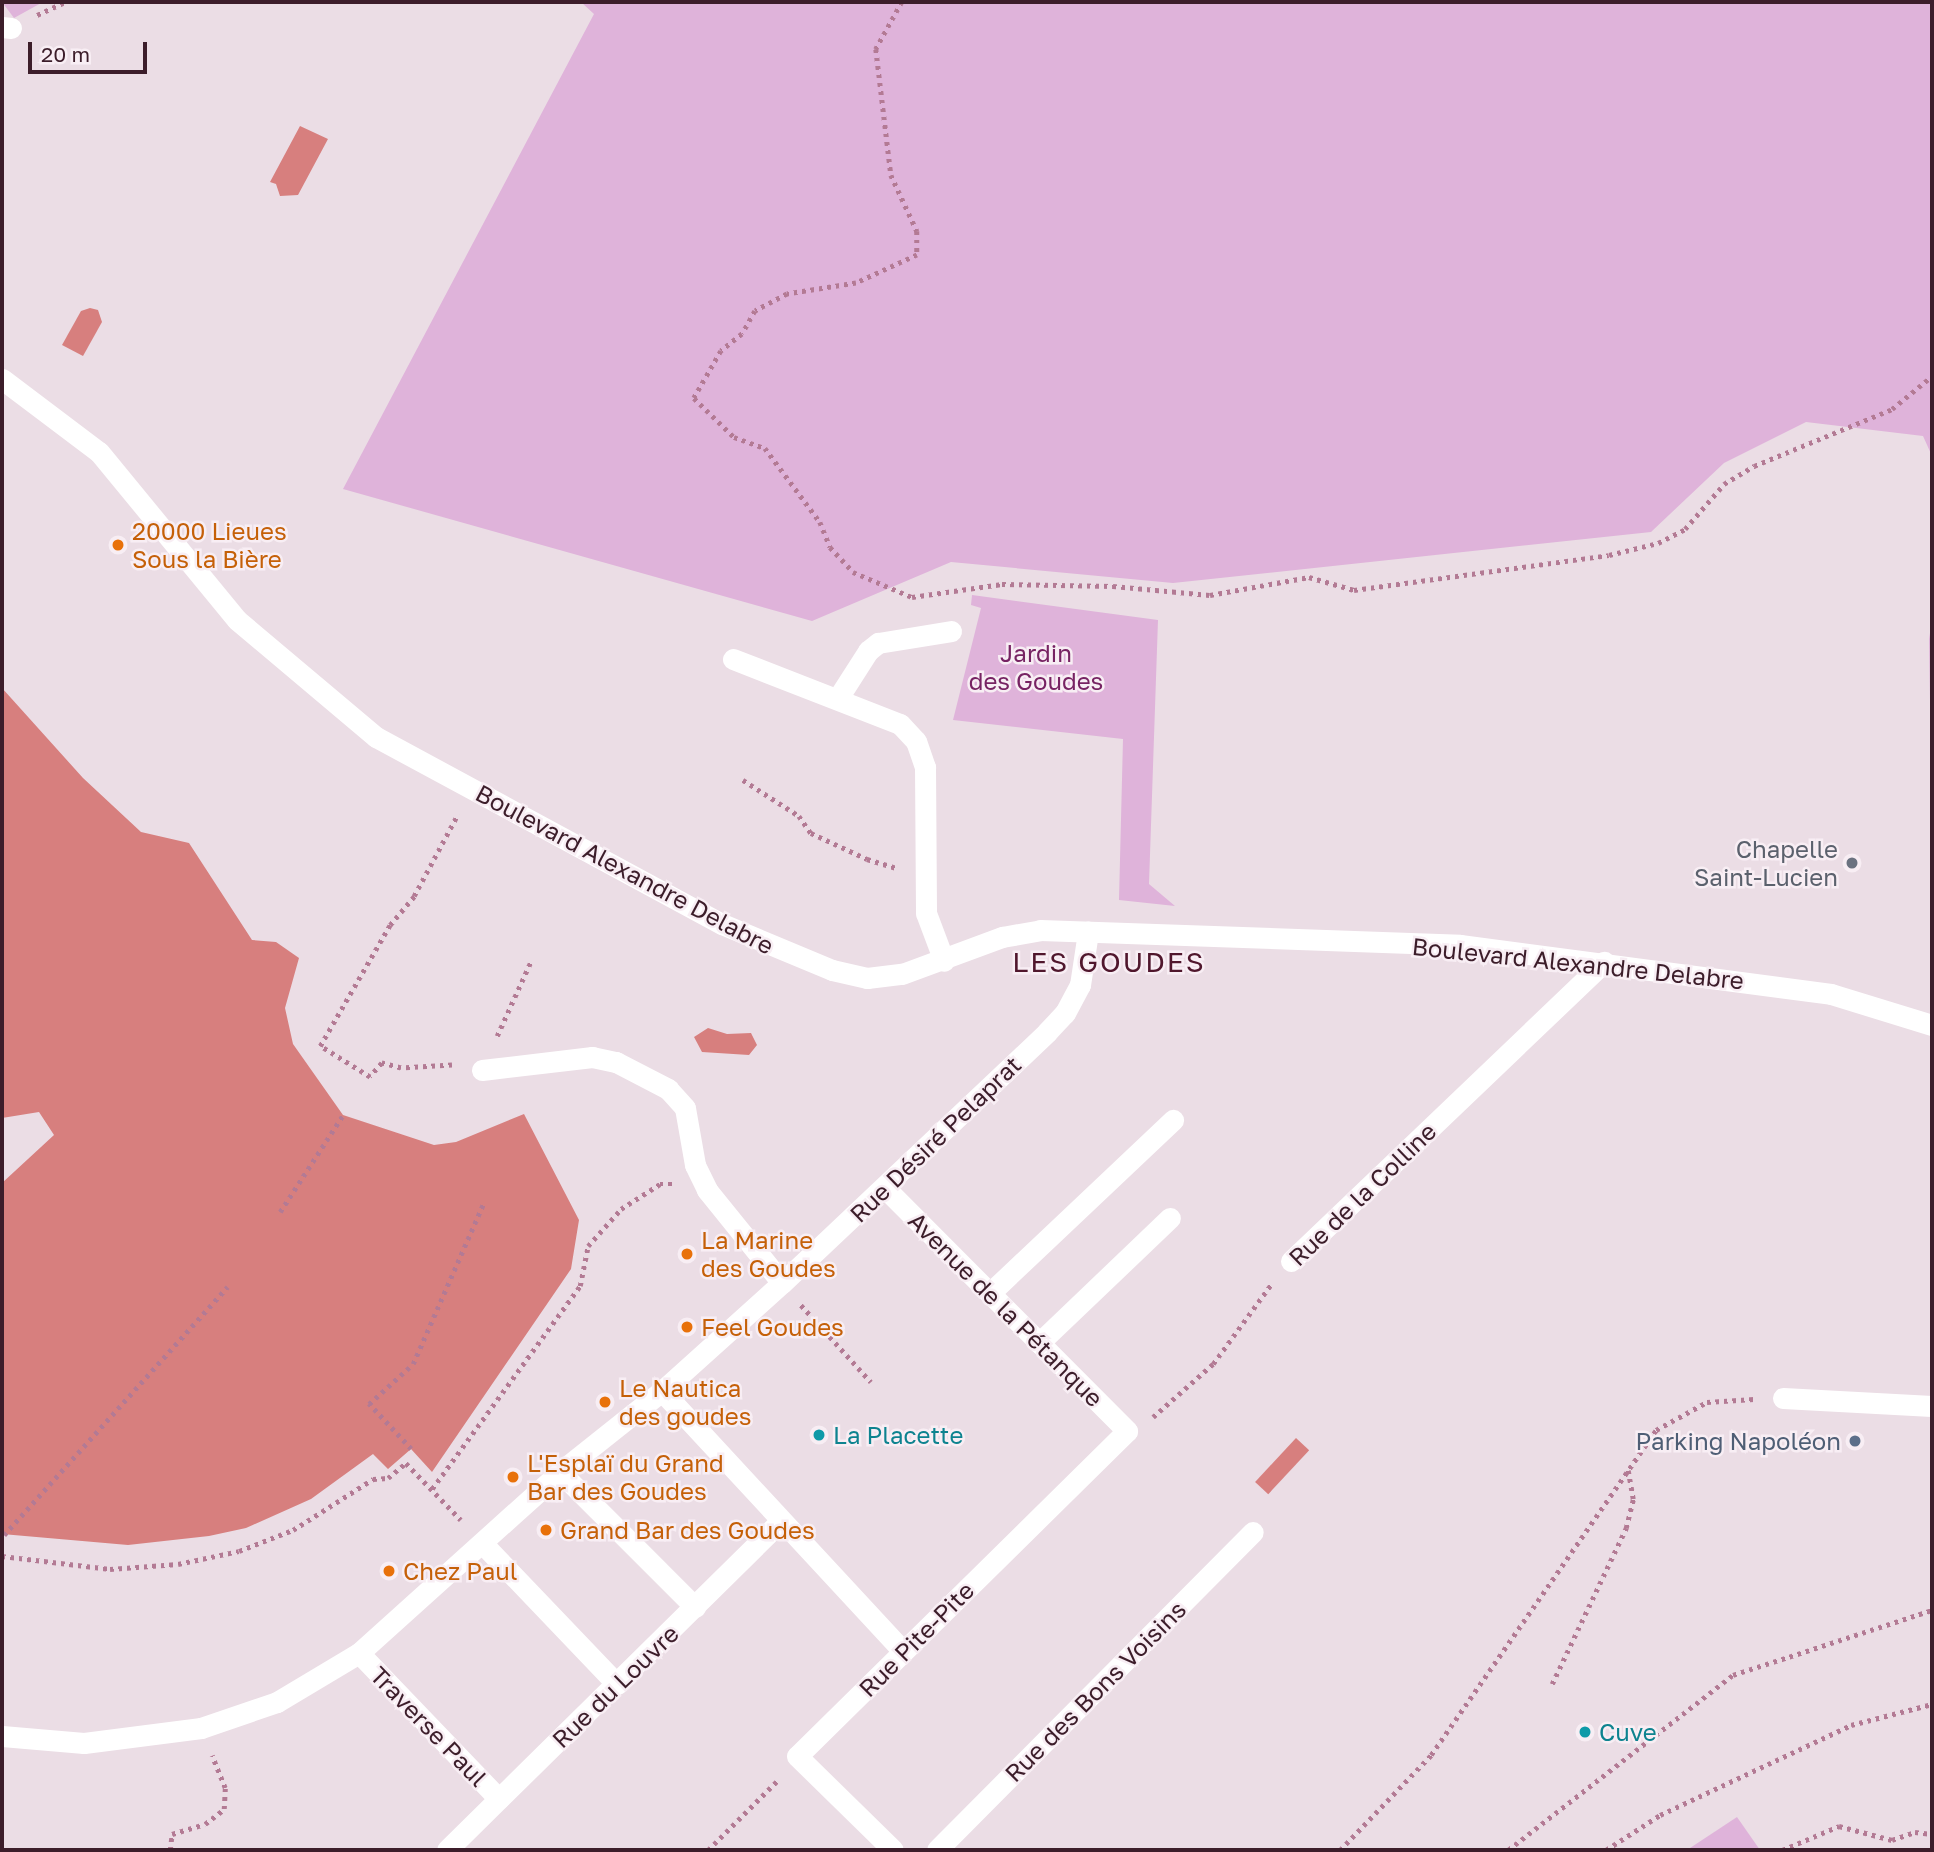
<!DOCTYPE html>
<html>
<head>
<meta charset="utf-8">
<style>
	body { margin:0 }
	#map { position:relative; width:1934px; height:1852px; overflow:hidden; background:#ebdde5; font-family:"Golos Text",sans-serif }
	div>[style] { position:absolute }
	.green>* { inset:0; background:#dfb3da }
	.water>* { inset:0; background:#d77f7e; transform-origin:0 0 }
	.path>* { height:4.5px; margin-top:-2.25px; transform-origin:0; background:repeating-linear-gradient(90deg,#b37a94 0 3.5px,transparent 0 8.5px) }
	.minor>* { height:21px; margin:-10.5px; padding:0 10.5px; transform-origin:10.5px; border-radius:10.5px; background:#fff }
	.dots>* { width:19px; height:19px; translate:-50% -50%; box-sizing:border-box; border:4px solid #f8eef4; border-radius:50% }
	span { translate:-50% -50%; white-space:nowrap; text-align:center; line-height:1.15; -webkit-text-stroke:5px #f8eef4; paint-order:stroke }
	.food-label { font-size:24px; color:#c56008 }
	.left { translate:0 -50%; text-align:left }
	.park-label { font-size:24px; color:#772363 }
	.worship-label { font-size:24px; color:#5b616d }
	.right { translate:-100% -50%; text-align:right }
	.street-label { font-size:24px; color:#3c1d2a }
	.culture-label { font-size:24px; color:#0d838f }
	.service-label { font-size:24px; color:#4e5e75 }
	.quarter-label { font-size:28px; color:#50172d; letter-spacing:2px }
	.frame { position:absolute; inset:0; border:4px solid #3c1d2a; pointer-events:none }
	.scale { position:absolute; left:28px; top:42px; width:119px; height:32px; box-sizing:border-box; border:4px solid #3c1d2a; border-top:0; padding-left:9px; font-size:21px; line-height:24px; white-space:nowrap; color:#3c1d2a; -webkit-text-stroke:5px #f8eef4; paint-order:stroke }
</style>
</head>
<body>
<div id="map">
	<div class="green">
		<i style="clip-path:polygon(2px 2px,43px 2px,14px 18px)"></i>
		<i style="clip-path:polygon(581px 2px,1932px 2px,1932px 456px,1923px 436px,1806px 422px,1724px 463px,1651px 532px,1173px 583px,951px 562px,812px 621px,343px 489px,594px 14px)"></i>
		<i style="clip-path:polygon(972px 595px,1158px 620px,1149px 884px,1175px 906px,1119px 900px,1123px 739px,953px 720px,981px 608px,971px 605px)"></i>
		<i style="clip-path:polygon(1932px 621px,1932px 822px,1929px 639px)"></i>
		<i style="clip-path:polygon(1737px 1817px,1760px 1850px,1687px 1850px)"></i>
	</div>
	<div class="water">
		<i style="clip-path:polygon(300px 126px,328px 139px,298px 195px,280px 196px,276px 184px,270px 182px)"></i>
		<i style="clip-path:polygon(90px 308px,98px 310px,102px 322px,83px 356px,62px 345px,81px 311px)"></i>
		<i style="clip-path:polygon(2px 688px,83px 778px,141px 832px,189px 843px,252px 940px,276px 942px,299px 958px,285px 1008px,293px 1044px,343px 1115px,434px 1145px,456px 1142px,524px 1114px,579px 1220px,571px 1269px,432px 1472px,411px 1449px,388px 1469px,373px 1454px,311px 1499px,246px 1528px,209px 1536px,128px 1545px,2px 1534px,2px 1183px,54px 1135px,39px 1112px,2px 1118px)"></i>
		<i style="clip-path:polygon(708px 1028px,727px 1034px,751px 1033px,757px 1045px,749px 1055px,702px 1052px,694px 1037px)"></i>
		<i style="left:1296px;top:1438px;width:18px;height:60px;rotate:43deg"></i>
	</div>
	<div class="path">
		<i style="left:902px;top:2px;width:54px;rotate:119deg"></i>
		<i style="left:876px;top:49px;width:127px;rotate:83.2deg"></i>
		<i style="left:891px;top:175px;width:62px;rotate:65.1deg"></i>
		<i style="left:917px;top:231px;width:24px;rotate:90deg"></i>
		<i style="left:917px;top:255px;width:67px;rotate:155.3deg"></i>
		<i style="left:856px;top:283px;width:70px;rotate:170.9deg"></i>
		<i style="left:787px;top:294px;width:36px;rotate:152deg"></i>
		<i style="left:755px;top:311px;width:26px;rotate:119deg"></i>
		<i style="left:742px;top:334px;width:27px;rotate:141deg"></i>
		<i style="left:721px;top:351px;width:54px;rotate:119.9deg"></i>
		<i style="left:694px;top:398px;width:56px;rotate:44.3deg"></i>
		<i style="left:734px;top:437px;width:33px;rotate:20deg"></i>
		<i style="left:765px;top:448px;width:92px;rotate:53.4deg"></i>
		<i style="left:820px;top:522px;width:27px;rotate:68deg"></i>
		<i style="left:830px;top:547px;width:34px;rotate:47deg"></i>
		<i style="left:853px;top:572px;width:64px;rotate:23deg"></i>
		<i style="left:912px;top:597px;width:91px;rotate:-8.2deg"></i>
		<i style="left:1002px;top:584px;width:111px;rotate:1deg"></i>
		<i style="left:1113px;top:586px;width:97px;rotate:5.3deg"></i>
		<i style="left:1210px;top:595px;width:101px;rotate:-10.3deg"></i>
		<i style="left:1309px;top:577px;width:47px;rotate:16.1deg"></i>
		<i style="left:1354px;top:590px;width:257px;rotate:-7.8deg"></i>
		<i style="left:1609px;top:555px;width:50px;rotate:-13.8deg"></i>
		<i style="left:1658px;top:543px;width:30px;rotate:-27deg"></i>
		<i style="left:1685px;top:529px;width:60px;rotate:-49.1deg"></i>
		<i style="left:1724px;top:484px;width:35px;rotate:-31deg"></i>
		<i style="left:1754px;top:466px;width:149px;rotate:-22.4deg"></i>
		<i style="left:1892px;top:409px;width:52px;rotate:-39.5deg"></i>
		<i style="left:37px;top:15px;width:31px;rotate:-25deg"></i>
		<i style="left:743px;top:780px;width:67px;rotate:32.7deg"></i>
		<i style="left:799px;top:816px;width:21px;rotate:55deg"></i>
		<i style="left:811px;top:833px;width:62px;rotate:24.9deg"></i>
		<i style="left:867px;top:859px;width:30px;rotate:17deg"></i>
		<i style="left:497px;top:1036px;width:82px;rotate:-65.6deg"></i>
		<i style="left:452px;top:1065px;width:51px;rotate:176.6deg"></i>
		<i style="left:401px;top:1068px;width:20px;rotate:-165deg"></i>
		<i style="left:382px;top:1063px;width:18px;rotate:131deg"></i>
		<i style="left:370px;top:1077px;width:59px;rotate:-148.2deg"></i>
		<i style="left:320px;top:1046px;width:140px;rotate:-60deg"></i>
		<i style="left:390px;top:925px;width:38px;rotate:-50deg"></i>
		<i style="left:414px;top:896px;width:93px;rotate:-61.8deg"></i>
		<i style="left:280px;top:1212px;width:116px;rotate:-57deg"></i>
		<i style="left:801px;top:1305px;width:104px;rotate:47.7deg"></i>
		<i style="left:1153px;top:1417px;width:80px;rotate:-41.5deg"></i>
		<i style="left:1213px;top:1364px;width:100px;rotate:-53.9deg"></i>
		<i style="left:411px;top:1449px;width:62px;rotate:-133deg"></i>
		<i style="left:369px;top:1404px;width:59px;rotate:-42.3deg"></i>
		<i style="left:413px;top:1364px;width:177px;rotate:-66.3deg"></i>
		<i style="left:432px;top:1489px;width:251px;rotate:-53.9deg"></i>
		<i style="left:580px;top:1286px;width:41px;rotate:-78.7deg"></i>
		<i style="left:588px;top:1246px;width:50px;rotate:-48.3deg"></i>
		<i style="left:621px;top:1209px;width:46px;rotate:-32.7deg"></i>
		<i style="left:660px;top:1184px;width:12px"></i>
		<i style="left:4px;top:1535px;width:334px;rotate:-48deg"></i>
		<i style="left:2px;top:1556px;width:109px;rotate:6.9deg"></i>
		<i style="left:110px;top:1569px;width:68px;rotate:-4.2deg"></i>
		<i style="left:178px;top:1564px;width:62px;rotate:-12deg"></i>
		<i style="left:239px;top:1551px;width:58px;rotate:-21.3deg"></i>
		<i style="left:293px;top:1530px;width:95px;rotate:-32.5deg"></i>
		<i style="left:373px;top:1479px;width:15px;rotate:-4deg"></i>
		<i style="left:388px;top:1478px;width:23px;rotate:-40deg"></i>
		<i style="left:406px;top:1463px;width:79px;rotate:46deg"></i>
		<i style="left:1552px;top:1684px;width:173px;rotate:-64.6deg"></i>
		<i style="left:1626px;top:1528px;width:30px;rotate:-76deg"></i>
		<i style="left:1633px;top:1499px;width:29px;rotate:-100deg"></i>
		<i style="left:170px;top:1850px;width:16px;rotate:-83deg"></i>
		<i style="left:172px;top:1834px;width:34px;rotate:-17deg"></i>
		<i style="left:205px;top:1824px;width:24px;rotate:-38deg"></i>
		<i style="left:224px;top:1809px;width:21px;rotate:-87deg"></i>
		<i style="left:225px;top:1788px;width:35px;rotate:-112deg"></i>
		<i style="left:708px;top:1850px;width:100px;rotate:-45deg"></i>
		<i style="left:1340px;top:1850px;width:132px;rotate:-46.2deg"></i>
		<i style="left:1431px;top:1755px;width:395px;rotate:-55.3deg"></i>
		<i style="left:1656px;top:1430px;width:58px;rotate:-28.8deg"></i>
		<i style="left:1707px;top:1402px;width:47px;rotate:-3.7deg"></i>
		<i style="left:1508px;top:1850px;width:285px;rotate:-37.9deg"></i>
		<i style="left:1733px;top:1675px;width:209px;rotate:-18.1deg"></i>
		<i style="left:1606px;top:1850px;width:64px;rotate:-32.9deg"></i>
		<i style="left:1660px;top:1815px;width:211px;rotate:-25.2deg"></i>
		<i style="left:1851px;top:1725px;width:84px;rotate:-14.5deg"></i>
		<i style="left:1782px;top:1850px;width:62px;rotate:-22.8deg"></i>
		<i style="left:1839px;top:1826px;width:55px;rotate:14.8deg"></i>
		<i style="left:1892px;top:1840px;width:24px;rotate:-19deg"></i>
		<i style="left:1915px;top:1832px;width:17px;rotate:7deg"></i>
	</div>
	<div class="minor">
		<i style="left:2px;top:27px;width:9px;rotate:6deg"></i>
		<i style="left:2px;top:379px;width:121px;rotate:37deg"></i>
		<i style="left:99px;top:452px;width:217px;rotate:50.6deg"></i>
		<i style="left:237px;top:620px;width:182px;rotate:40.1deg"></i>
		<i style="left:376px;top:737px;width:393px;rotate:28.4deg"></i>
		<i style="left:722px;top:924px;width:119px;rotate:22.7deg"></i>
		<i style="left:832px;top:970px;width:36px;rotate:13deg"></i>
		<i style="left:867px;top:978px;width:35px;rotate:-7deg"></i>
		<i style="left:902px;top:974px;width:107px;rotate:-20.3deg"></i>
		<i style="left:1002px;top:937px;width:39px;rotate:-10deg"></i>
		<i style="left:1040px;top:930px;width:420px;rotate:2deg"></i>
		<i style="left:1460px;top:945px;width:374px;rotate:7.5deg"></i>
		<i style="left:1831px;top:994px;width:106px;rotate:17.1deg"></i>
		<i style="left:733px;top:659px;width:179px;rotate:21.3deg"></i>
		<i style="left:900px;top:724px;width:23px;rotate:47deg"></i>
		<i style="left:916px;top:741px;width:28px;rotate:71deg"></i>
		<i style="left:925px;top:767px;width:146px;rotate:89.6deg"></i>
		<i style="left:926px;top:913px;width:51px;rotate:69.4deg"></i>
		<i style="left:838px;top:698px;width:56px;rotate:-57.4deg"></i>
		<i style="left:868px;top:651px;width:13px;rotate:-39deg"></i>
		<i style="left:878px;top:643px;width:74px;rotate:-9.3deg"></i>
		<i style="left:482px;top:1070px;width:111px;rotate:-6.7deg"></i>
		<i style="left:592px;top:1057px;width:25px;rotate:12deg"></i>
		<i style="left:616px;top:1062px;width:59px;rotate:27.4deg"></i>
		<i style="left:668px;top:1089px;width:25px;rotate:48deg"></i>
		<i style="left:685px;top:1108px;width:58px;rotate:80deg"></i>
		<i style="left:695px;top:1165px;width:28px;rotate:64deg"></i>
		<i style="left:707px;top:1190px;width:119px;rotate:51.1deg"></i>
		<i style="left:885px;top:1188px;width:343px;rotate:45.1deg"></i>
		<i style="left:1127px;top:1431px;width:463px;rotate:135.4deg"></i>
		<i style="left:797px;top:1756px;width:134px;rotate:44.4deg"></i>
		<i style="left:1291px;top:1261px;width:433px;rotate:-43.7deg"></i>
		<i style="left:990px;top:1293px;width:252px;rotate:-43.4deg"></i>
		<i style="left:1039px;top:1343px;width:181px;rotate:-43.7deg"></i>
		<i style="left:662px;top:1391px;width:355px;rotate:47.2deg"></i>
		<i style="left:1783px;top:1398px;width:149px;rotate:3.1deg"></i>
		<i style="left:560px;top:1472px;width:191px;rotate:45deg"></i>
		<i style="left:483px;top:1544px;width:194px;rotate:46.3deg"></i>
		<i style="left:359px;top:1653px;width:202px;rotate:46.2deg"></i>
		<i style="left:2px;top:1736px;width:82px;rotate:4.9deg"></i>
		<i style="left:84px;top:1743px;width:118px;rotate:-7.3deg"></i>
		<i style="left:201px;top:1728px;width:80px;rotate:-18.9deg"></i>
		<i style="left:277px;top:1702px;width:96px;rotate:-30.9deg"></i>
		<i style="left:359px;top:1653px;width:270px;rotate:-42deg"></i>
		<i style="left:560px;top:1472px;width:130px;rotate:-38.5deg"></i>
		<i style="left:662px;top:1391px;width:161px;rotate:-42deg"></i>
		<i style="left:782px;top:1283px;width:365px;rotate:-43.4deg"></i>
		<i style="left:1047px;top:1032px;width:26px;rotate:-47deg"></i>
		<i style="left:1065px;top:1013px;width:32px;rotate:-62deg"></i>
		<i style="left:1080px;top:985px;width:54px;rotate:-81.4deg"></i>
		<i style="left:447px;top:1850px;width:469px;rotate:-44.6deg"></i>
		<i style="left:937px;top:1850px;width:448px;rotate:-45.2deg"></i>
	</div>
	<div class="dots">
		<i style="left:118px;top:545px;background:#e8710a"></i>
		<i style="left:1852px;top:863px;background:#6b7280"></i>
		<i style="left:687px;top:1254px;background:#e8710a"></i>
		<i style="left:687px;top:1327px;background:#e8710a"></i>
		<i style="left:605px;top:1402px;background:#e8710a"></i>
		<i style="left:819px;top:1435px;background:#0f9aa8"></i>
		<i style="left:1855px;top:1441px;background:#5c6f8a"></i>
		<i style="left:513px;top:1477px;background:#e8710a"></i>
		<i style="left:546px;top:1530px;background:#e8710a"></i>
		<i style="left:389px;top:1571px;background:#e8710a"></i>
		<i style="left:1585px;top:1732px;background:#0f9aa8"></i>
	</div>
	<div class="food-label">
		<span class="left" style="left:132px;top:545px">20000 Lieues<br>Sous la Bière</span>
		<span class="left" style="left:701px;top:1254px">La Marine<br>des Goudes</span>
		<span class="left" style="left:701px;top:1327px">Feel Goudes</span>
		<span class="left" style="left:619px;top:1402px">Le Nautica<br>des goudes</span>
		<span class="left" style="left:527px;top:1477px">L'Esplaï du Grand<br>Bar des Goudes</span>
		<span class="left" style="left:560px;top:1530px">Grand Bar des Goudes</span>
		<span class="left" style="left:403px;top:1571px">Chez Paul</span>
	</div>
	<div class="park-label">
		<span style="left:1036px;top:667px">Jardin<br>des Goudes</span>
	</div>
	<div class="worship-label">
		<span class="right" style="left:1838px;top:863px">Chapelle<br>Saint-Lucien</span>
	</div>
	<div class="street-label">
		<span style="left:625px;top:869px;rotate:28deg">Boulevard Alexandre Delabre</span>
		<span style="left:1578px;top:963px;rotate:6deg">Boulevard Alexandre Delabre</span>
		<span style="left:935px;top:1139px;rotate:-44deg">Rue Désiré Pelaprat</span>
		<span style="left:1362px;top:1194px;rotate:-44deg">Rue de la Colline</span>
		<span style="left:1006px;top:1309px;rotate:45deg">Avenue de la Pétanque</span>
		<span style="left:916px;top:1639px;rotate:-45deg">Rue Pite-Pite</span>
		<span style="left:615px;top:1686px;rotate:-44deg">Rue du Louvre</span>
		<span style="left:1095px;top:1691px;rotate:-45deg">Rue des Bons Voisins</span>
		<span style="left:429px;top:1726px;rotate:46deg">Traverse Paul</span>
	</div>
	<div class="culture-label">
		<span class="left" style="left:833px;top:1435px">La Placette</span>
		<span class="left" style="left:1599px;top:1732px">Cuve</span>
	</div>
	<div class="service-label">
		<span class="right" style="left:1841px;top:1441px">Parking Napoléon</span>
	</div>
	<div class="quarter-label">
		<span style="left:1109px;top:962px">LES GOUDES</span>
	</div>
	<div class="frame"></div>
	<div class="scale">20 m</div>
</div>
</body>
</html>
